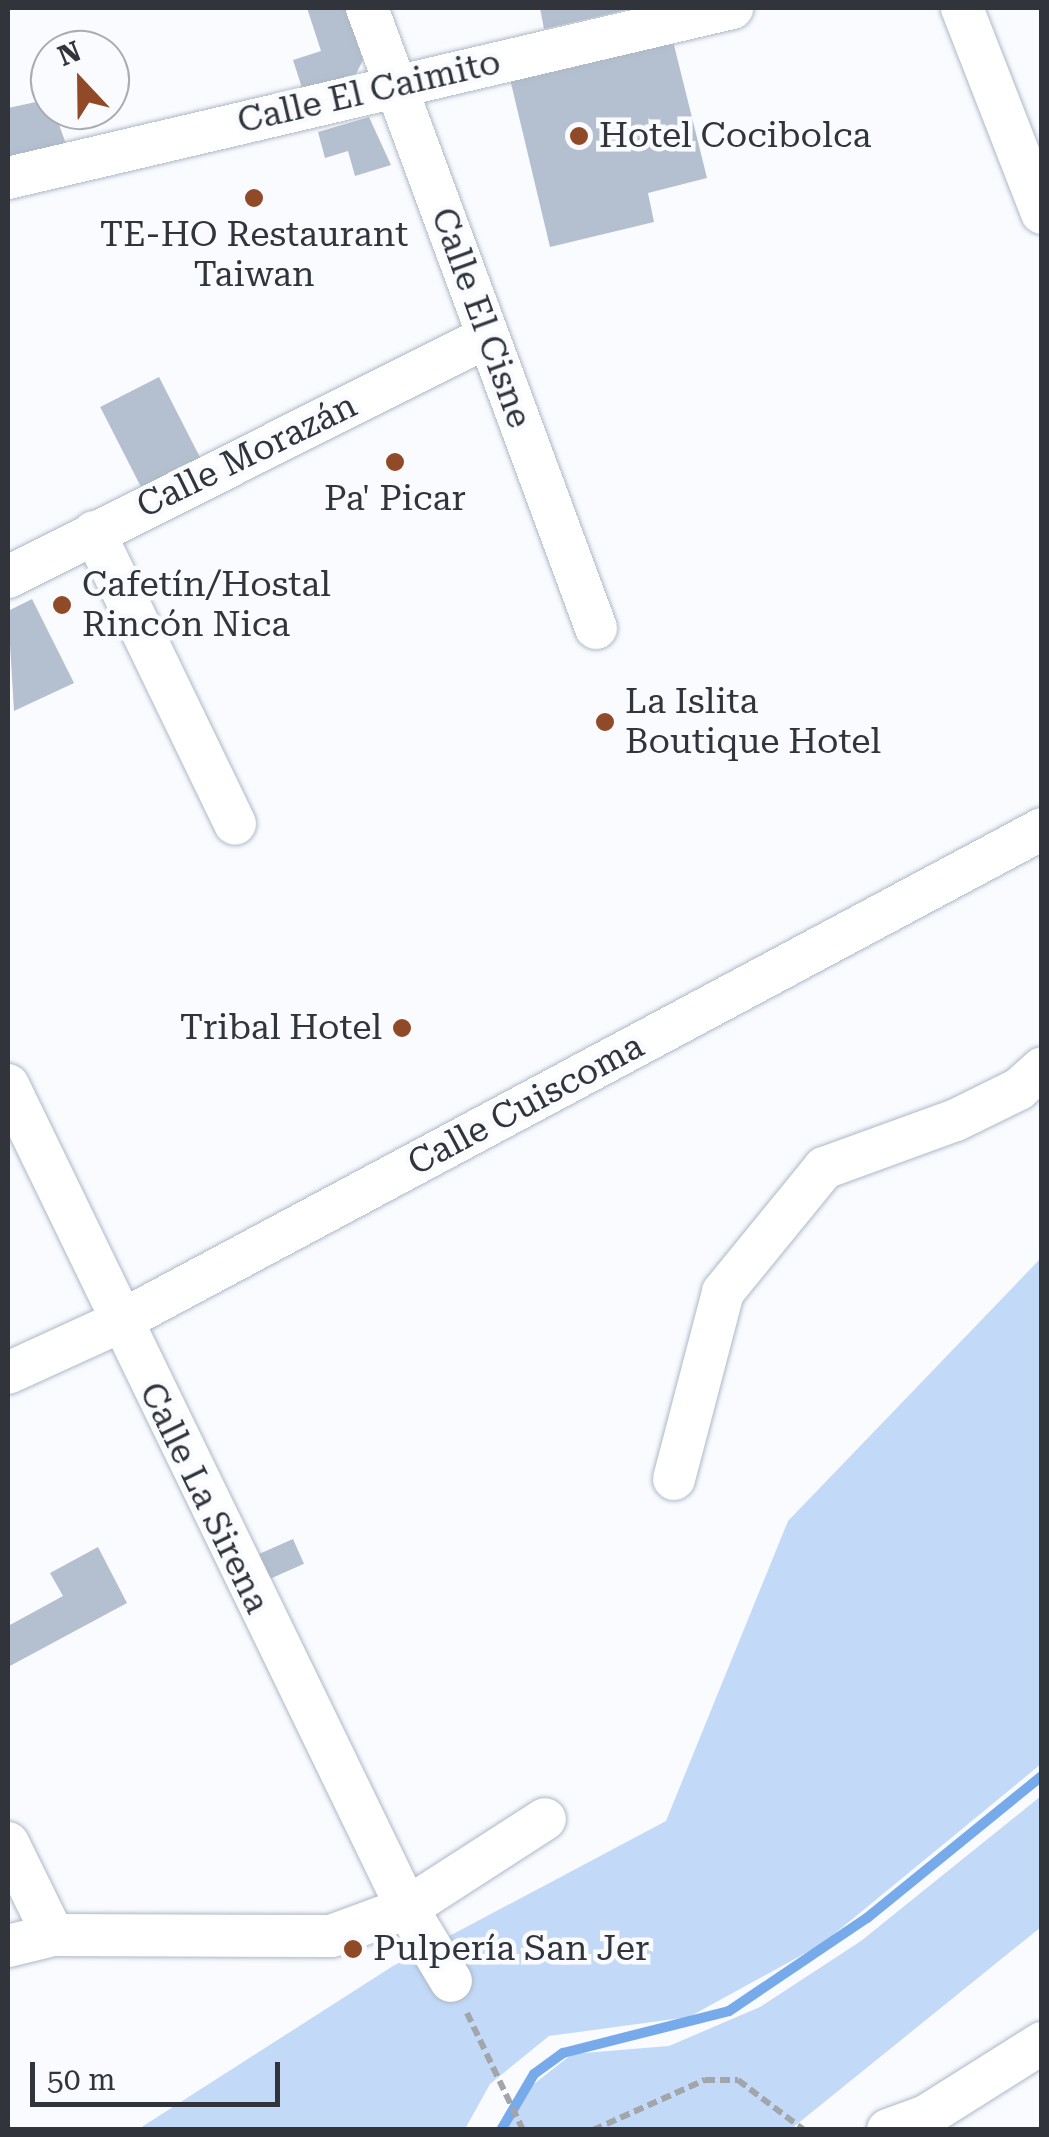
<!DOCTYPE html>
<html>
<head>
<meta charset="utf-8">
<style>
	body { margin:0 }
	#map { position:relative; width:1049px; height:2137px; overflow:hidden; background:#f9fbfe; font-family:"Roboto Serif",serif }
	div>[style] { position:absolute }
	.green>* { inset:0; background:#c2d9f7 }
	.stream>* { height:10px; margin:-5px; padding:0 5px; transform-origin:5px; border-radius:5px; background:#77aaea }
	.building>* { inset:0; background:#b4c0cf; transform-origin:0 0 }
	.path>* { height:6px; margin-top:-3px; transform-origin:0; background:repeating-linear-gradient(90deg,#a2a5a9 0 10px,transparent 0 15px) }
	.roads { filter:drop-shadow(0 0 2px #adb8c7) drop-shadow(0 0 2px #adb8c7) }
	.minor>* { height:42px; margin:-21px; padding:0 21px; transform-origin:21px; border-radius:21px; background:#fff }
	.dots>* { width:28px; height:28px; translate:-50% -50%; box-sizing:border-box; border:5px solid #f9fbfe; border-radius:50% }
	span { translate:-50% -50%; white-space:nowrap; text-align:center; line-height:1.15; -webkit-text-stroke:9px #f9fbfe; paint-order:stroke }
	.street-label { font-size:35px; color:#31353b }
	.poi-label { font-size:35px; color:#31353b }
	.left { translate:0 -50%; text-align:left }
	.right { translate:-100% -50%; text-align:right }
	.frame { position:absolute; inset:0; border:10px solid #31353b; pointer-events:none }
	.north { position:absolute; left:30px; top:30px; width:100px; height:100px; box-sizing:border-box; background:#f9fbfe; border:2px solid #a9acb0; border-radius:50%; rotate:338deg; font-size:28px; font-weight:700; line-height:40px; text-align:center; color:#31353b }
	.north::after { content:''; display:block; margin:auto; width:35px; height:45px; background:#914a27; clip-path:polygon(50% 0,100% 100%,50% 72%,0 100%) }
	.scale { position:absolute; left:30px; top:2062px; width:250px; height:45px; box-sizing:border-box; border:5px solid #31353b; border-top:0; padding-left:12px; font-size:30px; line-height:35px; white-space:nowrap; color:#31353b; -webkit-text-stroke:8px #f9fbfe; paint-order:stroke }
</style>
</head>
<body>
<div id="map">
	<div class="green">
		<i style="clip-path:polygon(1041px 1258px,1041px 1764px,822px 1944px,689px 2017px,549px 2036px,490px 2084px,465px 2129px,137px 2130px,393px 1966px,666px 1821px,788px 1521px)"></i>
		<i style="clip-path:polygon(1041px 1796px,1041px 1927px,791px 2129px,497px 2129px,515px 2099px,572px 2054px,669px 2046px,760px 2007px,861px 1941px)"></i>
	</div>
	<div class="stream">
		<i style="left:501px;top:2130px;width:65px;rotate:-59.5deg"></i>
		<i style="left:534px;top:2074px;width:36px;rotate:-36deg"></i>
		<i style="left:563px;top:2053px;width:171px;rotate:-14.2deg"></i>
		<i style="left:729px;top:2011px;width:166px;rotate:-34deg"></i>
		<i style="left:867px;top:1918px;width:225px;rotate:-39.1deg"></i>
	</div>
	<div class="building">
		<i style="clip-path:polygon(307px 8px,346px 8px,363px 60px,354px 78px,304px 94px,293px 60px,321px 51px)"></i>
		<i style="clip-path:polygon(540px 8px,630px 8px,630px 9px,544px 29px)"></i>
		<i style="clip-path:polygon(673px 41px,707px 178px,648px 193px,654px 222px,550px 247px,510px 79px)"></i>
		<i style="clip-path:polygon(50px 99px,67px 147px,8px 162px,8px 108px)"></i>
		<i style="clip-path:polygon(369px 117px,391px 165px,355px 176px,348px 151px,325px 158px,318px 132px)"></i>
		<i style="left:159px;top:377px;width:93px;height:66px;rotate:63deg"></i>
		<i style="clip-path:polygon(32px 599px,74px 683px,14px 711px,8px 611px)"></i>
		<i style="left:293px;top:1539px;width:27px;height:58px;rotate:66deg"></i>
		<i style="clip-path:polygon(98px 1547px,127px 1603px,8px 1667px,8px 1626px,63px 1596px,50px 1573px)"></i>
	</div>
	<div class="path">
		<i style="left:467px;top:2013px;width:130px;rotate:64.4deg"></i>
		<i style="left:593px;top:2130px;width:123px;rotate:-24.1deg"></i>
		<i style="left:705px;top:2080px;width:33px"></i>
		<i style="left:738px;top:2080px;width:83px;rotate:37.1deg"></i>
	</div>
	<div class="roads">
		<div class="minor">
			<i style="left:367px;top:8px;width:661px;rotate:69.73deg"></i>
			<i style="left:962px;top:8px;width:220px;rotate:68.7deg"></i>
			<i style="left:8px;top:178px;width:744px;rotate:-13.21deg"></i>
			<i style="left:94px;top:532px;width:324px;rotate:64.2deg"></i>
			<i style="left:8px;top:577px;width:536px;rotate:-26.61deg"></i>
			<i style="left:8px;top:1085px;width:915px;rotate:64.14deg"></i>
			<i style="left:407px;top:1908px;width:85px;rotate:58.9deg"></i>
			<i style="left:8px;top:1373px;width:120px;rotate:-24.6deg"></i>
			<i style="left:117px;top:1323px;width:1049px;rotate:-28.1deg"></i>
			<i style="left:674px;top:1479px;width:193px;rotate:-75.3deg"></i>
			<i style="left:723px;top:1292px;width:160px;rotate:-50.8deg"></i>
			<i style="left:824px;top:1168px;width:140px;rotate:-20deg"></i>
			<i style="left:956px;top:1120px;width:70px;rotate:-26.2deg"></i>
			<i style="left:1019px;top:1089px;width:31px;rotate:-42deg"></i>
			<i style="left:8px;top:1843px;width:102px;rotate:63.9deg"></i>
			<i style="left:8px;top:1946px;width:46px;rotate:-13.7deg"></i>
			<i style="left:53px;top:1935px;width:278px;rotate:0.2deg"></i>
			<i style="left:331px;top:1936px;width:81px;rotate:-20.2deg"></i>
			<i style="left:407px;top:1908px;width:164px;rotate:-32.8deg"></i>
			<i style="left:888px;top:2130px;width:40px;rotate:-20.2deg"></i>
			<i style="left:926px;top:2116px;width:137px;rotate:-32.2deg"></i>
		</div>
	</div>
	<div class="dots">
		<i style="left:579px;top:136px;background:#914a27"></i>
		<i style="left:254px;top:198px;background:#914a27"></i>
		<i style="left:395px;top:462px;background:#914a27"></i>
		<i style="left:62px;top:605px;background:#914a27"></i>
		<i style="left:605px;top:722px;background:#914a27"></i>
		<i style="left:402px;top:1028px;background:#914a27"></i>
		<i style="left:353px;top:1949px;background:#914a27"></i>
	</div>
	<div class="street-label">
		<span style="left:369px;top:92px;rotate:-13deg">Calle El Caimito</span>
		<span style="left:481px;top:318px;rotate:70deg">Calle El Cisne</span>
		<span style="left:247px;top:456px;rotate:-26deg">Calle Morazán</span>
		<span style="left:526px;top:1105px;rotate:-28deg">Calle Cuiscoma</span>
		<span style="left:204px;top:1498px;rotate:64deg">Calle La Sirena</span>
	</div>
	<div class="poi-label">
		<span class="left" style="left:599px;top:136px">Hotel Cocibolca</span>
		<span style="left:254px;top:255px">TE-HO Restaurant<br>Taiwan</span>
		<span style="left:395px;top:499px">Pa' Picar</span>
		<span class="left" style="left:82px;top:605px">Cafetín/Hostal<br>Rincón Nica</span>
		<span class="left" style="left:625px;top:722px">La Islita<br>Boutique Hotel</span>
		<span class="right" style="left:382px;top:1028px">Tribal Hotel</span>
		<span class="left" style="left:373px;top:1949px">Pulpería San Jer</span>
	</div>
	<div class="frame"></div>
	<div class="north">N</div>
	<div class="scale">50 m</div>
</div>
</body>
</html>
